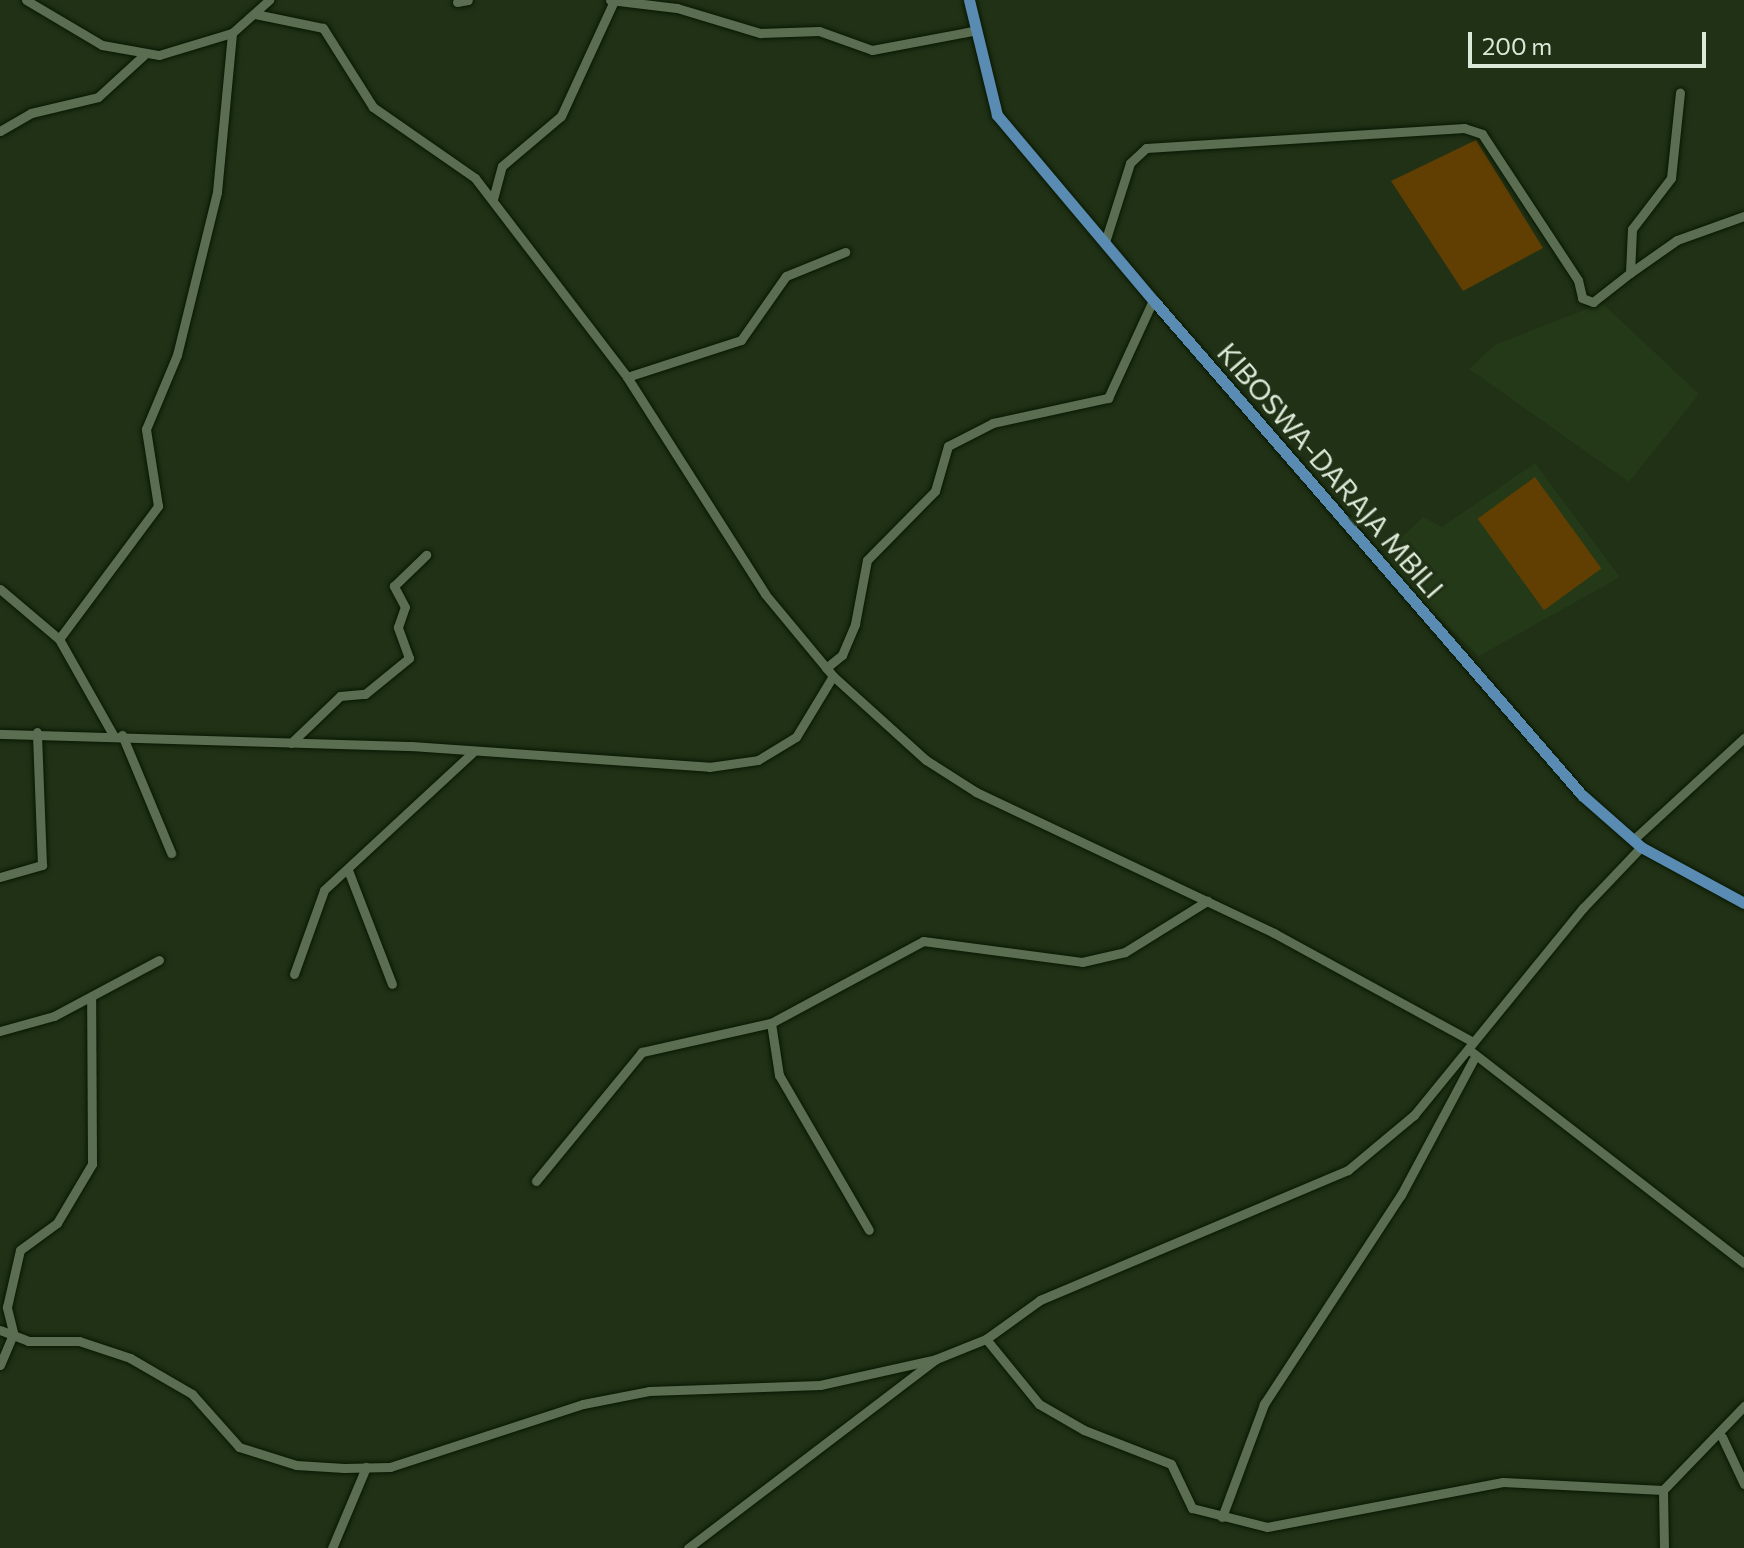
<!DOCTYPE html>
<html>
<head>
<meta charset="utf-8">
<style>
	body { margin:0 }
	#map { position:relative; width:1744px; height:1548px; overflow:hidden; background:#203116; font-family:Commissioner,sans-serif }
	div>[style] { position:absolute }
	.built>* { inset:0; background:#243917 }
	.green>* { inset:0; background:#613f02; transform-origin:0 0 }
	.roads { filter:drop-shadow(0 0 2px #091801) drop-shadow(0 0 2px #091801) }
	.minor>* { height:9px; margin:-4.5px; padding:0 4.5px; transform-origin:4.5px; border-radius:4.5px; background:#5b6e51 }
	.major>* { height:11px; margin:-5.5px; padding:0 5.5px; transform-origin:5.5px; border-radius:5.5px; background:#5a8bb2 }
	span { translate:-50% -50%; white-space:nowrap; text-align:center; line-height:1.15; -webkit-text-stroke:7px #203116; paint-order:stroke }
	.street-label { font-size:28px; color:#dde9d8 }
	.scale { position:absolute; left:1468px; top:32px; width:238px; height:36px; box-sizing:border-box; border:4px solid #dde9d8; border-top:0; padding-left:10px; font-size:24px; line-height:28px; white-space:nowrap; color:#dde9d8; -webkit-text-stroke:6px #203116; paint-order:stroke }
</style>
</head>
<body>
<div id="map">
	<div class="built">
		<i style="clip-path:polygon(1602px 303px,1699px 394px,1629px 482px,1469px 369px,1496px 344px)"></i>
		<i style="clip-path:polygon(1535px 463px,1620px 577px,1479px 656px,1378px 560px,1423px 517px,1442px 527px)"></i>
	</div>
	<div class="green">
		<i style="clip-path:polygon(1476px 140px,1543px 248px,1463px 291px,1391px 181px)"></i>
		<i style="left:1535px;top:477px;width:113px;height:71px;rotate:54deg"></i>
	</div>
	<div class="roads">
		<div class="minor">
			<i style="left:26px;top:0;width:88px;rotate:30.6deg"></i>
			<i style="left:102px;top:45px;width:58px;rotate:10deg"></i>
			<i style="left:159px;top:55px;width:76px;rotate:-16.8deg"></i>
			<i style="left:232px;top:33px;width:50px;rotate:-41.7deg"></i>
			<i style="left:610px;top:0;width:67px;rotate:6.8deg"></i>
			<i style="left:677px;top:8px;width:87px;rotate:16.8deg"></i>
			<i style="left:760px;top:33px;width:59px;rotate:-1.9deg"></i>
			<i style="left:819px;top:31px;width:56px;rotate:19.7deg"></i>
			<i style="left:872px;top:50px;width:103px;rotate:-10.7deg"></i>
			<i style="left:457px;top:2px;width:11px;rotate:-10deg"></i>
			<i style="left:255px;top:14px;width:69px;rotate:11.6deg"></i>
			<i style="left:323px;top:28px;width:93px;rotate:57.7deg"></i>
			<i style="left:373px;top:107px;width:124px;rotate:34.8deg"></i>
			<i style="left:475px;top:178px;width:250px;rotate:52.6deg"></i>
			<i style="left:627px;top:377px;width:257px;rotate:57.5deg"></i>
			<i style="left:765px;top:594px;width:107px;rotate:50.3deg"></i>
			<i style="left:0;top:131px;width:36px;rotate:-30deg"></i>
			<i style="left:31px;top:113px;width:69px;rotate:-13.4deg"></i>
			<i style="left:98px;top:97px;width:62px;rotate:-42.4deg"></i>
			<i style="left:493px;top:199px;width:34px;rotate:-75deg"></i>
			<i style="left:502px;top:166px;width:77px;rotate:-40.3deg"></i>
			<i style="left:561px;top:116px;width:127px;rotate:-65.3deg"></i>
			<i style="left:1105px;top:242px;width:83px;rotate:-72.4deg"></i>
			<i style="left:1130px;top:163px;width:22px;rotate:-43deg"></i>
			<i style="left:1146px;top:148px;width:319px;rotate:-3.6deg"></i>
			<i style="left:1464px;top:128px;width:19px;rotate:18deg"></i>
			<i style="left:1482px;top:134px;width:175px;rotate:56.7deg"></i>
			<i style="left:1578px;top:280px;width:18px;rotate:77deg"></i>
			<i style="left:1582px;top:298px;width:12px;rotate:20deg"></i>
			<i style="left:1593px;top:302px;width:47px;rotate:-38.1deg"></i>
			<i style="left:1630px;top:273px;width:44px;rotate:-87.4deg"></i>
			<i style="left:1632px;top:229px;width:64px;rotate:-52.6deg"></i>
			<i style="left:1671px;top:178px;width:86px;rotate:-84deg"></i>
			<i style="left:1630px;top:273px;width:57px;rotate:-35.1deg"></i>
			<i style="left:1677px;top:240px;width:71px;rotate:-19.7deg"></i>
			<i style="left:627px;top:377px;width:120px;rotate:-18deg"></i>
			<i style="left:741px;top:340px;width:78px;rotate:-54.9deg"></i>
			<i style="left:786px;top:276px;width:64px;rotate:-22.1deg"></i>
			<i style="left:0;top:589px;width:77px;rotate:40.3deg"></i>
			<i style="left:59px;top:639px;width:110px;rotate:60.6deg"></i>
			<i style="left:59px;top:639px;width:166px;rotate:-53.3deg"></i>
			<i style="left:158px;top:506px;width:78px;rotate:-98.9deg"></i>
			<i style="left:146px;top:429px;width:80px;rotate:-67.3deg"></i>
			<i style="left:177px;top:355px;width:168px;rotate:-76.2deg"></i>
			<i style="left:217px;top:192px;width:160px;rotate:-84.6deg"></i>
			<i style="left:826px;top:668px;width:21px;rotate:-39deg"></i>
			<i style="left:842px;top:655px;width:34px;rotate:-67deg"></i>
			<i style="left:855px;top:624px;width:65px;rotate:-79.4deg"></i>
			<i style="left:867px;top:560px;width:97px;rotate:-45.4deg"></i>
			<i style="left:935px;top:491px;width:47px;rotate:-73.9deg"></i>
			<i style="left:948px;top:446px;width:51px;rotate:-27.1deg"></i>
			<i style="left:993px;top:423px;width:118px;rotate:-12.3deg"></i>
			<i style="left:1108px;top:398px;width:108px;rotate:-65.3deg"></i>
			<i style="left:0;top:734px;width:411px;rotate:1.7deg"></i>
			<i style="left:411px;top:746px;width:299px;rotate:4deg"></i>
			<i style="left:709px;top:767px;width:49px;rotate:-8.1deg"></i>
			<i style="left:758px;top:760px;width:44px;rotate:-31.2deg"></i>
			<i style="left:796px;top:737px;width:71px;rotate:-58.8deg"></i>
			<i style="left:833px;top:676px;width:125px;rotate:42.1deg"></i>
			<i style="left:926px;top:760px;width:59px;rotate:32.6deg"></i>
			<i style="left:976px;top:792px;width:330px;rotate:25.3deg"></i>
			<i style="left:1274px;top:933px;width:227px;rotate:28.7deg"></i>
			<i style="left:122px;top:735px;width:128px;rotate:67.4deg"></i>
			<i style="left:291px;top:743px;width:68px;rotate:-43.8deg"></i>
			<i style="left:340px;top:696px;width:25px;rotate:-5deg"></i>
			<i style="left:365px;top:694px;width:57px;rotate:-39.3deg"></i>
			<i style="left:409px;top:658px;width:33px;rotate:-110deg"></i>
			<i style="left:398px;top:627px;width:21px;rotate:-71deg"></i>
			<i style="left:405px;top:607px;width:24px;rotate:-118deg"></i>
			<i style="left:394px;top:586px;width:45px;rotate:-44.1deg"></i>
			<i style="left:1633px;top:840px;width:151px;rotate:-42.6deg"></i>
			<i style="left:348px;top:870px;width:122px;rotate:68.9deg"></i>
			<i style="left:0;top:877px;width:44px;rotate:-15.9deg"></i>
			<i style="left:42px;top:865px;width:133px;rotate:-92.2deg"></i>
			<i style="left:294px;top:974px;width:89px;rotate:-70.3deg"></i>
			<i style="left:324px;top:890px;width:205px;rotate:-42.8deg"></i>
			<i style="left:771px;top:1023px;width:53px;rotate:81.3deg"></i>
			<i style="left:779px;top:1075px;width:179px;rotate:59.9deg"></i>
			<i style="left:0;top:1031px;width:56px;rotate:-15.5deg"></i>
			<i style="left:54px;top:1016px;width:119px;rotate:-28.1deg"></i>
			<i style="left:1472px;top:1052px;width:344px;rotate:37.8deg"></i>
			<i style="left:536px;top:1181px;width:167px;rotate:-50.6deg"></i>
			<i style="left:642px;top:1052px;width:132px;rotate:-12.7deg"></i>
			<i style="left:771px;top:1023px;width:173px;rotate:-28.3deg"></i>
			<i style="left:923px;top:941px;width:160px;rotate:7.5deg"></i>
			<i style="left:1082px;top:962px;width:44px;rotate:-13.1deg"></i>
			<i style="left:1125px;top:952px;width:97px;rotate:-31.9deg"></i>
			<i style="left:0;top:1330px;width:30px;rotate:21deg"></i>
			<i style="left:28px;top:1341px;width:51px"></i>
			<i style="left:79px;top:1341px;width:54px;rotate:18.4deg"></i>
			<i style="left:130px;top:1358px;width:72px;rotate:30.1deg"></i>
			<i style="left:192px;top:1394px;width:71px;rotate:48.4deg"></i>
			<i style="left:239px;top:1447px;width:60px;rotate:17.5deg"></i>
			<i style="left:296px;top:1465px;width:48px;rotate:3.6deg"></i>
			<i style="left:344px;top:1468px;width:46px;rotate:-1.2deg"></i>
			<i style="left:390px;top:1467px;width:203px;rotate:-18.1deg"></i>
			<i style="left:583px;top:1404px;width:67px;rotate:-11.1deg"></i>
			<i style="left:649px;top:1391px;width:171px;rotate:-2deg"></i>
			<i style="left:820px;top:1385px;width:119px;rotate:-12.6deg"></i>
			<i style="left:936px;top:1359px;width:54px;rotate:-21.8deg"></i>
			<i style="left:986px;top:1339px;width:67px;rotate:-35.8deg"></i>
			<i style="left:1040px;top:1300px;width:334px;rotate:-22.9deg"></i>
			<i style="left:1348px;top:1170px;width:86px;rotate:-39.8deg"></i>
			<i style="left:1414px;top:1115px;width:267px;rotate:-50.8deg"></i>
			<i style="left:1583px;top:908px;width:84px;rotate:-46.4deg"></i>
			<i style="left:14px;top:1336px;width:30px;rotate:-104deg"></i>
			<i style="left:7px;top:1307px;width:58px;rotate:-77.2deg"></i>
			<i style="left:20px;top:1250px;width:46px;rotate:-36.1deg"></i>
			<i style="left:57px;top:1223px;width:69px;rotate:-59.3deg"></i>
			<i style="left:92px;top:1164px;width:165px;rotate:-90.3deg"></i>
			<i style="left:986px;top:1339px;width:84px;rotate:50.8deg"></i>
			<i style="left:1039px;top:1404px;width:52px;rotate:30deg"></i>
			<i style="left:1084px;top:1430px;width:93px;rotate:21.3deg"></i>
			<i style="left:1171px;top:1464px;width:49px;rotate:64.5deg"></i>
			<i style="left:1192px;top:1508px;width:77px;rotate:14.2deg"></i>
			<i style="left:1267px;top:1527px;width:240px;rotate:-10.8deg"></i>
			<i style="left:1503px;top:1482px;width:160px;rotate:2.9deg"></i>
			<i style="left:0;top:1365px;width:33px;rotate:-67deg"></i>
			<i style="left:1722px;top:1437px;width:52px;rotate:64.9deg"></i>
			<i style="left:1222px;top:1517px;width:121px;rotate:-69.6deg"></i>
			<i style="left:1264px;top:1404px;width:250px;rotate:-56.8deg"></i>
			<i style="left:1401px;top:1195px;width:153px;rotate:-61.9deg"></i>
			<i style="left:332px;top:1548px;width:88px;rotate:-67.2deg"></i>
			<i style="left:688px;top:1548px;width:312px;rotate:-37.3deg"></i>
			<i style="left:1664px;top:1548px;width:58px;rotate:-91deg"></i>
			<i style="left:1663px;top:1490px;width:117px;rotate:-46deg"></i>
		</div>
		<div class="major">
			<i style="left:969px;top:0;width:118px;rotate:76.3deg"></i>
			<i style="left:997px;top:115px;width:242px;rotate:49.9deg"></i>
			<i style="left:1153px;top:300px;width:655px;rotate:49.09deg"></i>
			<i style="left:1582px;top:795px;width:79px;rotate:41.4deg"></i>
			<i style="left:1641px;top:847px;width:117px;rotate:28.5deg"></i>
		</div>
	</div>
	<div class="street-label">
		<span style="left:1331px;top:470px;rotate:49deg">KIBOSWA-DARAJA MBILI</span>
	</div>
	<div class="scale">200 m</div>
</div>
</body>
</html>
